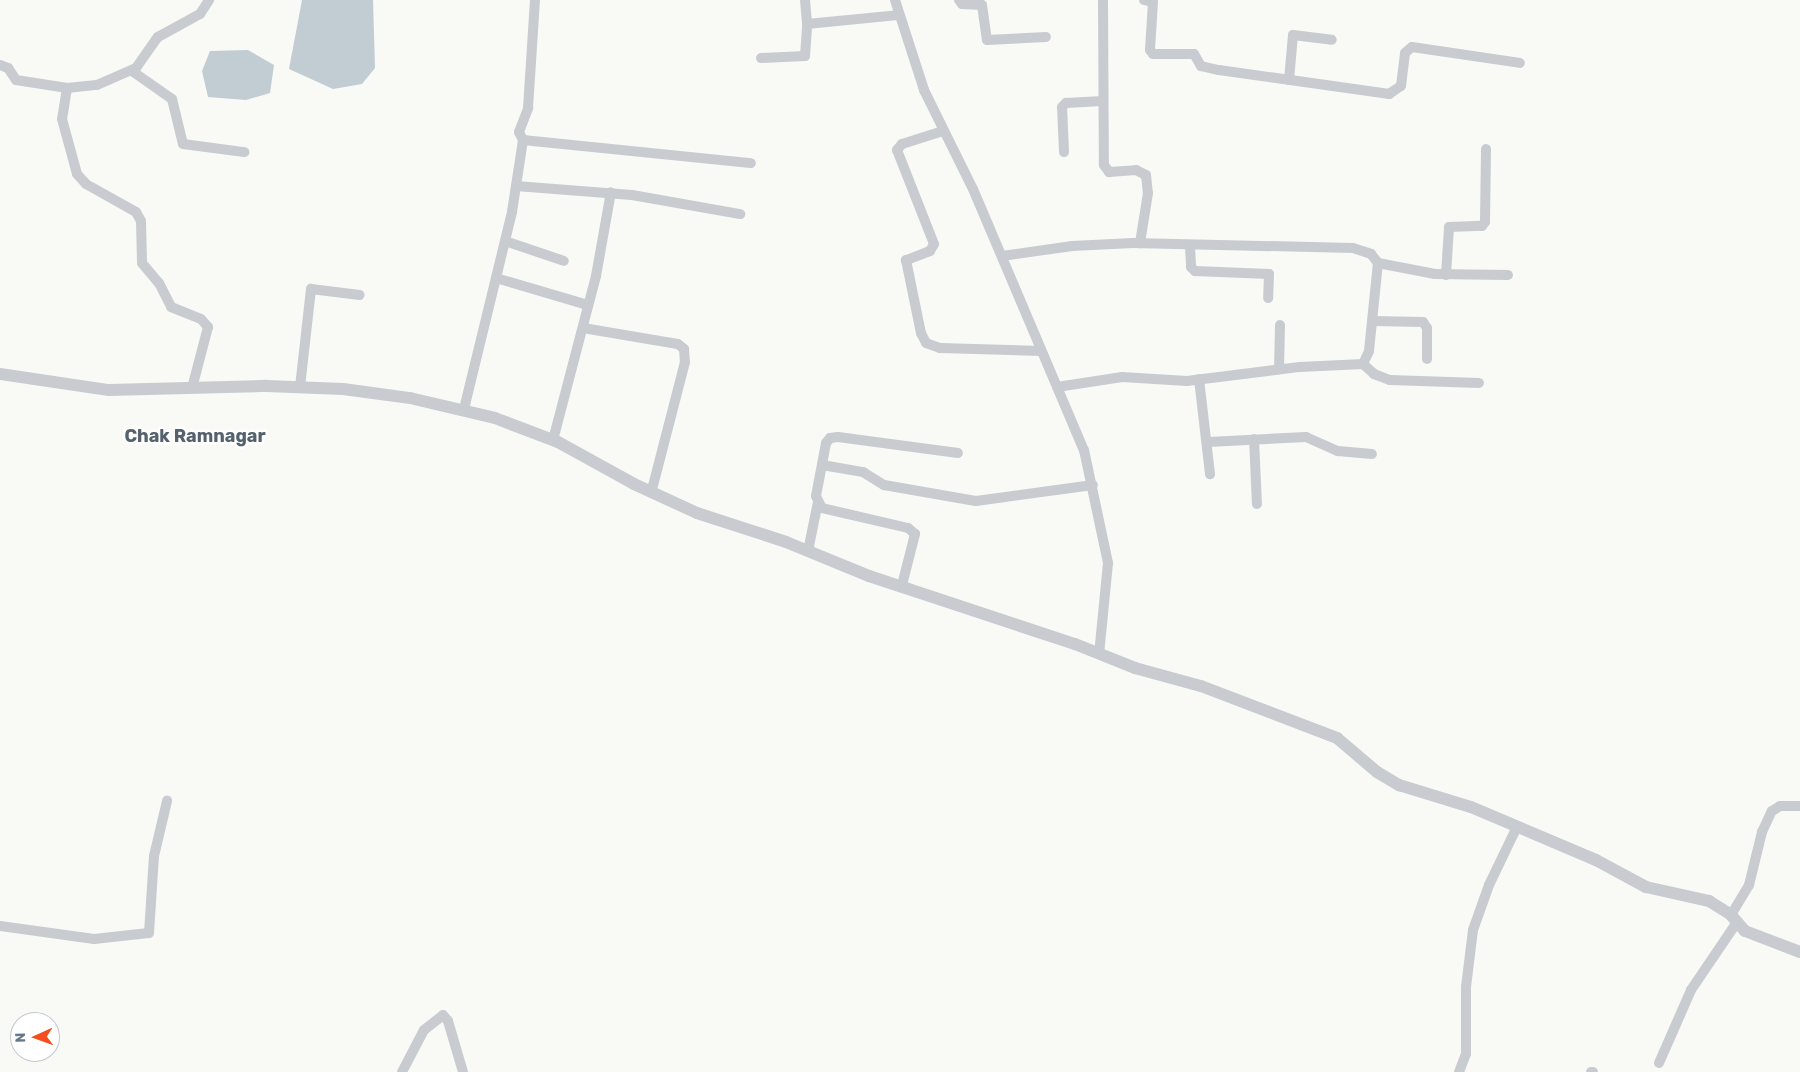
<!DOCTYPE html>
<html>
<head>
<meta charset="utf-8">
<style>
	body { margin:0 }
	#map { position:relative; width:1800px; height:1072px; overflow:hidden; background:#f9f9f6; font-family:Rubik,sans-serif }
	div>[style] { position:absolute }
	.water>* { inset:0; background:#c1cdd2 }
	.minor>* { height:10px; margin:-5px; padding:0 5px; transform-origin:5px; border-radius:5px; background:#c8ccd0 }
	.tertiary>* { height:12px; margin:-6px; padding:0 6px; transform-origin:6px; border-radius:6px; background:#c8ccd0 }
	span { translate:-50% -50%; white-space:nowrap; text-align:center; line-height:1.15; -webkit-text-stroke:5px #fff; paint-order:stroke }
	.district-label { font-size:18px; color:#54626e; font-weight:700 }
	.north { position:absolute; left:10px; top:1012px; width:50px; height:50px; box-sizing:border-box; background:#fff; border:1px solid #c1c9d0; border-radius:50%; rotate:268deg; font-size:14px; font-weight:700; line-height:20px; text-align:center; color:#65798a }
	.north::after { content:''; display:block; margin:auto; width:18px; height:22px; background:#f34e1c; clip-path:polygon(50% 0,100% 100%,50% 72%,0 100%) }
</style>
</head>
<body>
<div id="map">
	<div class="water">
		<i style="clip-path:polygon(302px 0,373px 0,375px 68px,362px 84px,333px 89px,289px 69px)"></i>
		<i style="clip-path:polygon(248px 50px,274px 65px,270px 93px,246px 100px,208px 97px,202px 71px,210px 51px)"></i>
	</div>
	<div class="minor">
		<i style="left:805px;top:0;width:24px;rotate:85deg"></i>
		<i style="left:807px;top:24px;width:91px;rotate:-5.6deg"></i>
		<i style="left:895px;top:0;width:95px;rotate:72.1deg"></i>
		<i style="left:924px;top:90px;width:110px;rotate:63.7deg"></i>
		<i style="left:973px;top:189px;width:284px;rotate:67deg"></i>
		<i style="left:1084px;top:450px;width:116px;rotate:78deg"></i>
		<i style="left:1108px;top:563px;width:91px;rotate:95.6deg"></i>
		<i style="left:959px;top:0;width:5px;rotate:53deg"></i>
		<i style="left:962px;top:4px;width:20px;rotate:3deg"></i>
		<i style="left:982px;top:5px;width:35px;rotate:82deg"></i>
		<i style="left:987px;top:40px;width:59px;rotate:-2.9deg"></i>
		<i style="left:1103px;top:0;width:165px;rotate:89.7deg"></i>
		<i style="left:1104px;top:165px;width:9px;rotate:54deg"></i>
		<i style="left:1109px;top:172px;width:27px;rotate:-4deg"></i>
		<i style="left:1136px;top:170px;width:11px;rotate:27deg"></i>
		<i style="left:1146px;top:175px;width:18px;rotate:84deg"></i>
		<i style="left:1148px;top:193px;width:51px;rotate:99.1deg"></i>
		<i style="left:1144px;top:0;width:9px;rotate:13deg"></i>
		<i style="left:1153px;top:2px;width:48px;rotate:93.6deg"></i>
		<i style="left:1150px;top:50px;width:5px;rotate:53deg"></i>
		<i style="left:1153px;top:54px;width:41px"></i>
		<i style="left:1194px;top:54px;width:14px;rotate:60deg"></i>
		<i style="left:1201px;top:66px;width:18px;rotate:13deg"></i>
		<i style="left:1219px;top:70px;width:172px;rotate:8deg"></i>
		<i style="left:1389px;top:94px;width:14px;rotate:-34deg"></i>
		<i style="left:1401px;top:86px;width:33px;rotate:-83deg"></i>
		<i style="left:1405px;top:53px;width:9px;rotate:-41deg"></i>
		<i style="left:1412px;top:47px;width:109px;rotate:8.4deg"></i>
		<i style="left:761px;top:58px;width:44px;rotate:-2.6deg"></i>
		<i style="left:805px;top:56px;width:32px;rotate:-86deg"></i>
		<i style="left:0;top:65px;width:9px;rotate:21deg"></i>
		<i style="left:8px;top:68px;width:14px;rotate:56deg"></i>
		<i style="left:16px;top:80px;width:52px;rotate:8.9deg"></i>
		<i style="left:67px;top:88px;width:30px;rotate:-6deg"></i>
		<i style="left:97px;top:85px;width:43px;rotate:-23.6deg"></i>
		<i style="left:136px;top:68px;width:38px;rotate:-55deg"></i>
		<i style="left:158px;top:37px;width:48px;rotate:-28.7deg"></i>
		<i style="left:200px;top:14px;width:17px;rotate:-57deg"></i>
		<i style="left:132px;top:71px;width:49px;rotate:35deg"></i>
		<i style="left:172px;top:99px;width:46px;rotate:76.3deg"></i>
		<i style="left:183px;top:144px;width:62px;rotate:7.5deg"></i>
		<i style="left:1289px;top:80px;width:45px;rotate:-84.9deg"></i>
		<i style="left:1293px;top:35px;width:39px;rotate:7deg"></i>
		<i style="left:67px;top:88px;width:31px;rotate:99deg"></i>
		<i style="left:62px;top:119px;width:57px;rotate:74.7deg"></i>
		<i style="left:77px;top:174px;width:13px;rotate:48deg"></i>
		<i style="left:86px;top:184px;width:57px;rotate:29.2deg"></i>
		<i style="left:136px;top:212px;width:10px;rotate:61deg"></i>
		<i style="left:141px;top:221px;width:42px;rotate:88.6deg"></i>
		<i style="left:142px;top:263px;width:26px;rotate:50deg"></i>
		<i style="left:159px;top:283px;width:27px;rotate:63deg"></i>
		<i style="left:171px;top:307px;width:32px;rotate:22deg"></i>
		<i style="left:201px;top:319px;width:11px;rotate:49deg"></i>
		<i style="left:208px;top:327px;width:63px;rotate:104.7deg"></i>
		<i style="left:943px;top:131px;width:43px;rotate:162.4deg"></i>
		<i style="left:902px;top:144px;width:8px;rotate:130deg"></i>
		<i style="left:897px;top:150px;width:101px;rotate:68.5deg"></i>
		<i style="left:934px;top:244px;width:8px;rotate:120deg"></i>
		<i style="left:930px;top:251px;width:26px;rotate:159deg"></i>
		<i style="left:906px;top:260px;width:75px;rotate:78.4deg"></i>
		<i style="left:921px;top:333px;width:11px;rotate:63deg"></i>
		<i style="left:926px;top:343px;width:15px;rotate:20deg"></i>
		<i style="left:940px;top:348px;width:101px;rotate:1.7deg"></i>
		<i style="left:523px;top:140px;width:9px;rotate:-117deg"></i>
		<i style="left:519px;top:132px;width:26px;rotate:-69deg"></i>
		<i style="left:528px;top:108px;width:108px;rotate:-86.3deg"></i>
		<i style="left:1064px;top:152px;width:45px;rotate:-92.5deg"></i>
		<i style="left:1062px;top:107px;width:6px;rotate:-45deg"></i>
		<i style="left:1066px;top:103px;width:37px;rotate:-3deg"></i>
		<i style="left:516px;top:186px;width:116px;rotate:4.4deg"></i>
		<i style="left:632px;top:195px;width:110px;rotate:10deg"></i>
		<i style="left:505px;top:241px;width:62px;rotate:18.7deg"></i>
		<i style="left:1190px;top:246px;width:21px;rotate:87deg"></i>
		<i style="left:1191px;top:267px;width:6px;rotate:45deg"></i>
		<i style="left:1195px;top:271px;width:74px;rotate:2.3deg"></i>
		<i style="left:1269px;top:274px;width:24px;rotate:92deg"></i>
		<i style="left:1002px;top:256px;width:71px;rotate:-8.1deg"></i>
		<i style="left:1072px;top:246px;width:61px;rotate:-2.8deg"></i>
		<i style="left:1133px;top:243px;width:220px;rotate:1.3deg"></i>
		<i style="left:1353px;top:248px;width:19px;rotate:18deg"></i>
		<i style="left:1371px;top:254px;width:11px;rotate:52deg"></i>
		<i style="left:1446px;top:275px;width:48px;rotate:-86.4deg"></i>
		<i style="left:1449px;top:227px;width:33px;rotate:-2deg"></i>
		<i style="left:1482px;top:226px;width:5px;rotate:-53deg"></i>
		<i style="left:1485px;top:222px;width:73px;rotate:-89.2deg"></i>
		<i style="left:496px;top:278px;width:96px;rotate:16.4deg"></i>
		<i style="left:1372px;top:321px;width:51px;rotate:1.1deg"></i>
		<i style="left:1423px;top:322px;width:7px;rotate:56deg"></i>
		<i style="left:1427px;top:328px;width:31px;rotate:90deg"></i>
		<i style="left:583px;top:328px;width:96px;rotate:9.6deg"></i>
		<i style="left:678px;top:344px;width:8px;rotate:40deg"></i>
		<i style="left:684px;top:349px;width:13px;rotate:86deg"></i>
		<i style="left:685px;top:362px;width:135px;rotate:104.5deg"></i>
		<i style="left:1363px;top:364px;width:15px;rotate:42deg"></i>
		<i style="left:1374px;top:374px;width:17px;rotate:21deg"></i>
		<i style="left:1390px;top:380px;width:89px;rotate:1.9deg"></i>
		<i style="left:1279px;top:369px;width:44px;rotate:-88.7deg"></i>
		<i style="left:1199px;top:379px;width:96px;rotate:83.4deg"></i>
		<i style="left:300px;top:387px;width:99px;rotate:-83.6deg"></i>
		<i style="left:311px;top:289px;width:49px;rotate:7deg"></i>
		<i style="left:1057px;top:387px;width:66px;rotate:-8.7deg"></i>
		<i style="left:1122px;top:377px;width:65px;rotate:3.5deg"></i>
		<i style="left:1187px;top:381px;width:114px;rotate:-7.1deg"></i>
		<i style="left:1300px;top:367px;width:63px;rotate:-2.7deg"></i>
		<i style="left:1363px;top:364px;width:14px;rotate:-65deg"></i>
		<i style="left:1369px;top:351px;width:88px;rotate:-84.2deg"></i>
		<i style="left:1378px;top:263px;width:58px;rotate:10.9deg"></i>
		<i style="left:1435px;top:274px;width:73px;rotate:0.8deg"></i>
		<i style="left:464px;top:409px;width:203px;rotate:-76.3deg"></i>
		<i style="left:512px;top:212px;width:73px;rotate:-81.3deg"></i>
		<i style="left:523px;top:140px;width:229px;rotate:5.8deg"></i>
		<i style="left:1254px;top:439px;width:65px;rotate:87.4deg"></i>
		<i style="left:553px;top:440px;width:170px;rotate:-75.3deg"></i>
		<i style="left:596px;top:276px;width:85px;rotate:-79.9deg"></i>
		<i style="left:1208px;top:442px;width:98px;rotate:-2.9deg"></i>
		<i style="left:1306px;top:437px;width:35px;rotate:24deg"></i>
		<i style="left:1338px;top:451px;width:34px;rotate:5deg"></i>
		<i style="left:822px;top:465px;width:42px;rotate:9.7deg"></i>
		<i style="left:863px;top:472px;width:25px;rotate:32deg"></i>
		<i style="left:884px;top:485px;width:93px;rotate:9.9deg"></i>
		<i style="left:976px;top:501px;width:118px;rotate:-7.8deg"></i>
		<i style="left:808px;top:551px;width:50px;rotate:-78.5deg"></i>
		<i style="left:902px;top:585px;width:53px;rotate:-75.7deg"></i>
		<i style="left:915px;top:534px;width:9px;rotate:-139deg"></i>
		<i style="left:908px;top:528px;width:88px;rotate:-166.9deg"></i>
		<i style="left:822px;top:508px;width:13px;rotate:-117deg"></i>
		<i style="left:816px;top:496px;width:54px;rotate:-79.3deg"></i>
		<i style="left:826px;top:443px;width:6px;rotate:-51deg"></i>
		<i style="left:830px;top:438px;width:8px;rotate:-7deg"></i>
		<i style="left:838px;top:437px;width:121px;rotate:7.6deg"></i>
		<i style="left:1731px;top:915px;width:35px;rotate:-59deg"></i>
		<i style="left:1749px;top:885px;width:55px;rotate:-76.2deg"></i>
		<i style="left:1762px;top:832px;width:23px;rotate:-65deg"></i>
		<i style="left:1772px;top:811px;width:9px;rotate:-32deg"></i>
		<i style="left:1780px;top:806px;width:20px"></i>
		<i style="left:0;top:926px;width:95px;rotate:7.9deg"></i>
		<i style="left:94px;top:939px;width:55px;rotate:-6.2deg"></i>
		<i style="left:149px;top:933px;width:77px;rotate:-86.3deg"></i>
		<i style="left:154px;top:856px;width:57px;rotate:-76.7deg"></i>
		<i style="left:1659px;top:1063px;width:80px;rotate:-66.3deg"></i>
		<i style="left:1691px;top:990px;width:82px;rotate:-55.9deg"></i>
		<i style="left:402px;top:1072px;width:47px;rotate:-62.4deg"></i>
		<i style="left:424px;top:1030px;width:24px;rotate:-38deg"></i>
		<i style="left:443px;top:1015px;width:8px;rotate:50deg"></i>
		<i style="left:448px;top:1021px;width:53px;rotate:73.6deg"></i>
		<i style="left:1459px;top:1072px;width:19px;rotate:-69deg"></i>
		<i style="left:1466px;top:1054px;width:67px;rotate:-90deg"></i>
		<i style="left:1466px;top:987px;width:57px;rotate:-83deg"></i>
		<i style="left:1473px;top:930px;width:48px;rotate:-70.4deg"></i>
		<i style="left:1489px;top:885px;width:62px;rotate:-64.3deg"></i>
		<i style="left:1591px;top:1072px;width:2px"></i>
	</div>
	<div class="tertiary">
		<i style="left:0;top:374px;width:110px;rotate:8.4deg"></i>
		<i style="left:109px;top:390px;width:158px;rotate:-1.5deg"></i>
		<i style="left:267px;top:386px;width:76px;rotate:2.3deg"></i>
		<i style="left:343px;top:389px;width:68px;rotate:7.7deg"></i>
		<i style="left:410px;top:398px;width:87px;rotate:13.2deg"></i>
		<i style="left:495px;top:418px;width:67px;rotate:20.9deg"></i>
		<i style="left:558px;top:442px;width:87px;rotate:28.9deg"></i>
		<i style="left:634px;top:484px;width:69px;rotate:24.7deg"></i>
		<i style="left:697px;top:513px;width:94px;rotate:18deg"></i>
		<i style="left:786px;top:542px;width:90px;rotate:22.3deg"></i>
		<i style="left:869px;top:576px;width:217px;rotate:18.3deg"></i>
		<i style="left:1075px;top:644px;width:65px;rotate:21.8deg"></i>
		<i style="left:1135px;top:668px;width:68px;rotate:15.3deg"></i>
		<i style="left:1201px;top:686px;width:146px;rotate:20.9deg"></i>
		<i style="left:1337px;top:738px;width:52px;rotate:40.4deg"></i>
		<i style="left:1377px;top:772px;width:26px;rotate:31deg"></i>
		<i style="left:1399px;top:785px;width:75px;rotate:17deg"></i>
		<i style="left:1471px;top:807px;width:136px;rotate:23deg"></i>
		<i style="left:1596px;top:860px;width:57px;rotate:28.4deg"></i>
		<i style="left:1646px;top:887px;width:65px;rotate:12.5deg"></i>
		<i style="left:1709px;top:901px;width:26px;rotate:32deg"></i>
		<i style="left:1731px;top:915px;width:21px;rotate:49deg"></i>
		<i style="left:1745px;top:931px;width:59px;rotate:20.9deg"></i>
	</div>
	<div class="district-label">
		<span style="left:195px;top:436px">Chak Ramnagar</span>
	</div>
	<div class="north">N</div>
</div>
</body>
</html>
